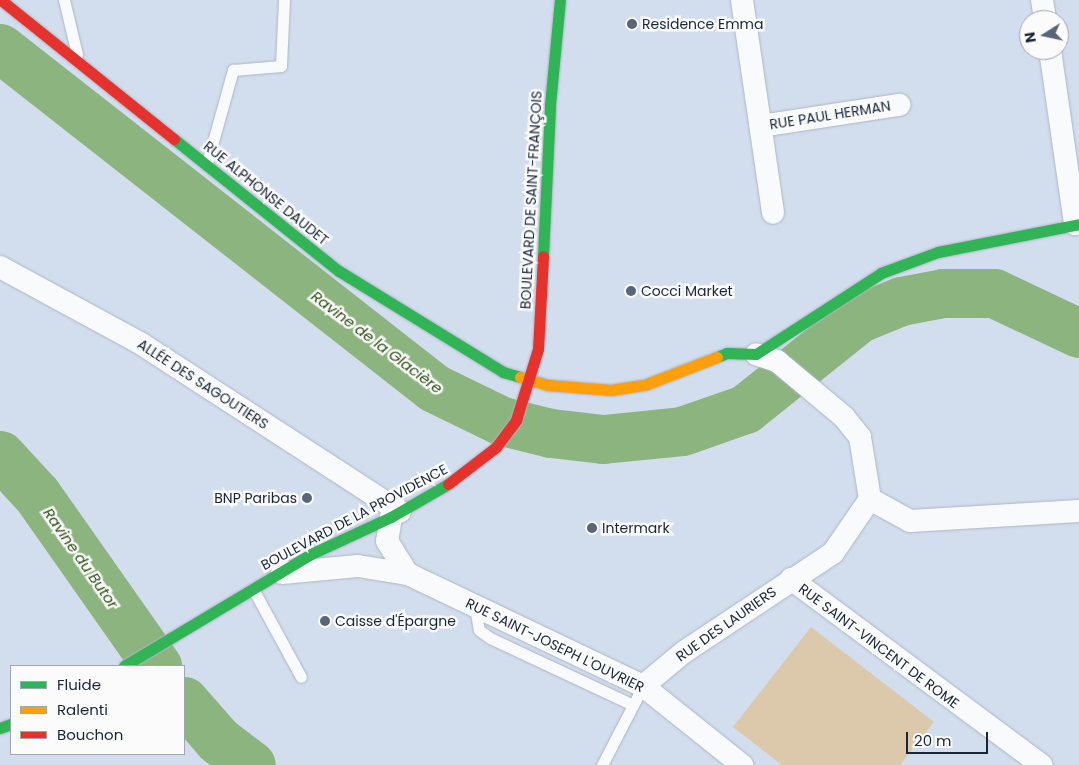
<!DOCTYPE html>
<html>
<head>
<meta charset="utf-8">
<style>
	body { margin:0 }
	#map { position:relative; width:1079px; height:765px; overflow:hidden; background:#d2dded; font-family:Poppins,sans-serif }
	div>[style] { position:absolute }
	.green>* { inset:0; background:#dcc8ab }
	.river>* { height:49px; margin:-24.5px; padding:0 24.5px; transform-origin:24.5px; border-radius:24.5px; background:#8bb47e }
	.roads { filter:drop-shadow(0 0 1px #abb6c6) drop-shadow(0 0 1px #abb6c6) }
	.lane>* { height:11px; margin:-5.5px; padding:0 5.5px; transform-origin:5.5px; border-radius:5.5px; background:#f8fafc }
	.street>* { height:22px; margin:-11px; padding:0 11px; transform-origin:11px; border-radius:11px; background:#f8fafc }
	.fast>* { height:11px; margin:-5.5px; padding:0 5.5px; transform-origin:5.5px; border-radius:5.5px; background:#30b455 }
	.slow>* { height:11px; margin:-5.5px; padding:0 5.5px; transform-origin:5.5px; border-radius:5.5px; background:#ff9f0a }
	.jam>* { height:11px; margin:-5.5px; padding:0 5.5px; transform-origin:5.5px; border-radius:5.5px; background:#e5322d }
	.dots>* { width:14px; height:14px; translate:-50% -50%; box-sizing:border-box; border:2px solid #fbfbfb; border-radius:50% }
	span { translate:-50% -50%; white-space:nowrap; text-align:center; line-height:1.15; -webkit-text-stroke:5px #fbfbfb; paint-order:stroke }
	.poi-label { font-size:14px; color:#182638 }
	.left { translate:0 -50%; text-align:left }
	.right { translate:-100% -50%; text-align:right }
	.street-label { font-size:14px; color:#182638 }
	.water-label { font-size:15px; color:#2a4d12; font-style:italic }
	.legend { position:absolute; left:10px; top:665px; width:175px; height:90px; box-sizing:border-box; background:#fbfbfb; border:1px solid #a0a6ad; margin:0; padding:6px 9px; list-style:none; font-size:15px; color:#182638 }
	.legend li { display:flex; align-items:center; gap:10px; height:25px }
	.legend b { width:25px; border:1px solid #a0a6ad }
	.north { position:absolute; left:1019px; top:10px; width:50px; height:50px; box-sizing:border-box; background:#fbfbfb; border:1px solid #a0a6ad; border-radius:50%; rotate:260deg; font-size:14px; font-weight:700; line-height:20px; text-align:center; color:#182638 }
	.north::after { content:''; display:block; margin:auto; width:18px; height:22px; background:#596677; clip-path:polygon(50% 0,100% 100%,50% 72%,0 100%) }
	.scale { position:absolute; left:906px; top:732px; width:82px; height:22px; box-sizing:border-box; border:2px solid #182638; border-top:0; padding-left:6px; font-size:15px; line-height:18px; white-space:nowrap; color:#182638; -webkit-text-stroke:4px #fbfbfb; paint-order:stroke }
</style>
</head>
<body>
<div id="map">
	<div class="green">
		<i style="clip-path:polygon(811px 627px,934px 722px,900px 765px,782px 765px,733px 727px)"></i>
	</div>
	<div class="river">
		<i style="left:0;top:48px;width:551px;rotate:38.08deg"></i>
		<i style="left:434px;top:388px;width:76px;rotate:25.9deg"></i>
		<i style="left:502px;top:421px;width:50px;rotate:13.8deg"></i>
		<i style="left:551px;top:433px;width:52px;rotate:6.6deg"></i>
		<i style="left:603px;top:439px;width:79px;rotate:-5.8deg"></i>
		<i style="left:682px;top:431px;width:67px;rotate:-19.2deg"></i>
		<i style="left:745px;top:409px;width:146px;rotate:-38.6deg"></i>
		<i style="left:859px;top:318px;width:45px;rotate:-22deg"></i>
		<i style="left:901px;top:301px;width:43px;rotate:-10.8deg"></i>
		<i style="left:943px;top:293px;width:51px"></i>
		<i style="left:994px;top:293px;width:94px;rotate:25.2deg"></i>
		<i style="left:0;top:455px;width:54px;rotate:47.2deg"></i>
		<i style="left:37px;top:495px;width:209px;rotate:54.9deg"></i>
		<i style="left:184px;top:701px;width:52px;rotate:48.9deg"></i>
		<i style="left:218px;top:740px;width:41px;rotate:37.1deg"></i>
	</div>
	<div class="roads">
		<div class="lane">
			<i style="left:64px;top:0;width:56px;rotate:76.5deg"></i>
			<i style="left:207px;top:163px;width:97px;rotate:-74.4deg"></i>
			<i style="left:233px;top:70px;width:48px;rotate:-4.8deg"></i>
			<i style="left:281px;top:66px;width:66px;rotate:-87.4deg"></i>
			<i style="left:253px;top:589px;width:100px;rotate:61.4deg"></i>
			<i style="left:475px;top:606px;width:24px;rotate:81deg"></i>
			<i style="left:479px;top:630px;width:14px;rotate:36deg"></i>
			<i style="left:490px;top:638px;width:158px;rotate:25.1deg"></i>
			<i style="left:602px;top:765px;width:89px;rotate:-62.6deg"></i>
		</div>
		<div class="street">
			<i style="left:742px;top:0;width:215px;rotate:81.7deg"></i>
			<i style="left:1042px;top:0;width:20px;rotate:81deg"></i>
			<i style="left:1050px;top:50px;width:176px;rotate:81.8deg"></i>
			<i style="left:761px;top:126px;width:140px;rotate:-8.7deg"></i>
			<i style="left:0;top:267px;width:159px;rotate:28.5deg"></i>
			<i style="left:140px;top:343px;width:310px;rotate:33deg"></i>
			<i style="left:870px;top:499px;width:46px;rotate:28.8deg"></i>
			<i style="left:910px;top:521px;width:169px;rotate:-3.4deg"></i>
			<i style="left:391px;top:517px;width:24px;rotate:99deg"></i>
			<i style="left:387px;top:541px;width:39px;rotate:58deg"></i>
			<i style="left:282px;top:573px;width:76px;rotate:-5.3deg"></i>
			<i style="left:358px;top:566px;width:51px;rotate:9.1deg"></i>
			<i style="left:408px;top:574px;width:260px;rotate:25.5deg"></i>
			<i style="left:643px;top:686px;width:127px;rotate:38.6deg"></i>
			<i style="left:791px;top:579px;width:312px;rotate:36.6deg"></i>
			<i style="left:643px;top:686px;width:53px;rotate:-39.7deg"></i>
			<i style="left:684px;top:652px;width:179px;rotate:-33.6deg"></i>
			<i style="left:833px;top:553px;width:65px;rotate:-55.6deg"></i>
			<i style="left:870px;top:499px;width:63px;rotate:-99.2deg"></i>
			<i style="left:860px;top:437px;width:26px;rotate:-129deg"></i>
			<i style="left:844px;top:417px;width:87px;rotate:-140.1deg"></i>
			<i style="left:777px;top:361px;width:22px;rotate:-162deg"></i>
		</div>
		<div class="fast">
			<i style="left:174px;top:139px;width:211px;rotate:38.7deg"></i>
			<i style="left:339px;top:271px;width:193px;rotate:31.6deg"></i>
			<i style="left:503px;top:372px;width:18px;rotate:16deg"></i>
			<i style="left:543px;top:256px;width:151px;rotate:-87.3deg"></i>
			<i style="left:550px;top:105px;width:105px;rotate:-84.6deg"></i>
			<i style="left:717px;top:357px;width:11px;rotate:-22deg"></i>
			<i style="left:727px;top:353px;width:29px;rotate:2deg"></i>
			<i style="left:756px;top:354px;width:149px;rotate:-32.9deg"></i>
			<i style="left:881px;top:273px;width:61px;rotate:-20.2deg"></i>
			<i style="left:938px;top:252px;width:144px;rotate:-11.2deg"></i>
			<i style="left:124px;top:666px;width:218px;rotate:-30.9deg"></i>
			<i style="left:311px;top:554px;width:88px;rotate:-24.8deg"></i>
			<i style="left:391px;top:517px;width:66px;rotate:-30.1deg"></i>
			<i style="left:0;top:728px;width:12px;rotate:-20deg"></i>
		</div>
		<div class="slow">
			<i style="left:520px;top:377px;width:29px;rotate:16deg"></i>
			<i style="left:548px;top:385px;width:63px;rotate:4.5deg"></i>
			<i style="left:611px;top:390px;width:36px;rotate:-9deg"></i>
			<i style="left:647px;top:384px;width:75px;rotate:-21.1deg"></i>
		</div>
		<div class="jam">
			<i style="left:1px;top:0;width:222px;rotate:38.8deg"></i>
			<i style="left:448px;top:484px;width:61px;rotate:-37.6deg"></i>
			<i style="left:496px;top:447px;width:34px;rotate:-53deg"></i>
			<i style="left:516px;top:420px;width:74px;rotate:-72.8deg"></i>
			<i style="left:538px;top:349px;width:93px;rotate:-86.9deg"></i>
		</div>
	</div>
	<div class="dots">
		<i style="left:632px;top:24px;background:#596677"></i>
		<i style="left:631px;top:291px;background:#596677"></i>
		<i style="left:307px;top:498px;background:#596677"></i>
		<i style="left:592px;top:528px;background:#596677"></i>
		<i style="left:325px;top:621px;background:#596677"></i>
	</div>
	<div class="poi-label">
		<span class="left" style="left:642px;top:24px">Residence Emma</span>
		<span class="left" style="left:641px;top:291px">Cocci Market</span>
		<span class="right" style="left:297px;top:498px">BNP Paribas</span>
		<span class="left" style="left:602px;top:528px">Intermark</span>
		<span class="left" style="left:335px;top:621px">Caisse d'Épargne</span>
	</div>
	<div class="street-label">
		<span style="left:830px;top:115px;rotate:-9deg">RUE PAUL HERMAN</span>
		<span style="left:266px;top:193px;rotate:39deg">RUE ALPHONSE DAUDET</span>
		<span style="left:531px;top:200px;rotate:-87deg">BOULEVARD DE SAINT-FRANÇOIS</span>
		<span style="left:203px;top:384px;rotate:33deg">ALLÉE DES SAGOUTIERS</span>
		<span style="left:354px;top:517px;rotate:-28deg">BOULEVARD DE LA PROVIDENCE</span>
		<span style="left:726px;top:624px;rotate:-35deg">RUE DES LAURIERS</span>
		<span style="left:555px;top:645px;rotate:26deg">RUE SAINT-JOSEPH L'OUVRIER</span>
		<span style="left:879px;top:646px;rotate:37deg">RUE SAINT-VINCENT DE ROME</span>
	</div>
	<div class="water-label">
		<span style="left:377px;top:342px;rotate:37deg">Ravine de la Glacière</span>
		<span style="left:81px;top:558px;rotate:55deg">Ravine du Butor</span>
	</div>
	<ul class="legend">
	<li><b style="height:6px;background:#30b455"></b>Fluide</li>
	<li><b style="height:6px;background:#ff9f0a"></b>Ralenti</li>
	<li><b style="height:6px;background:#e5322d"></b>Bouchon</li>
	</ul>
	<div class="north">N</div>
	<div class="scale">20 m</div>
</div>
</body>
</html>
